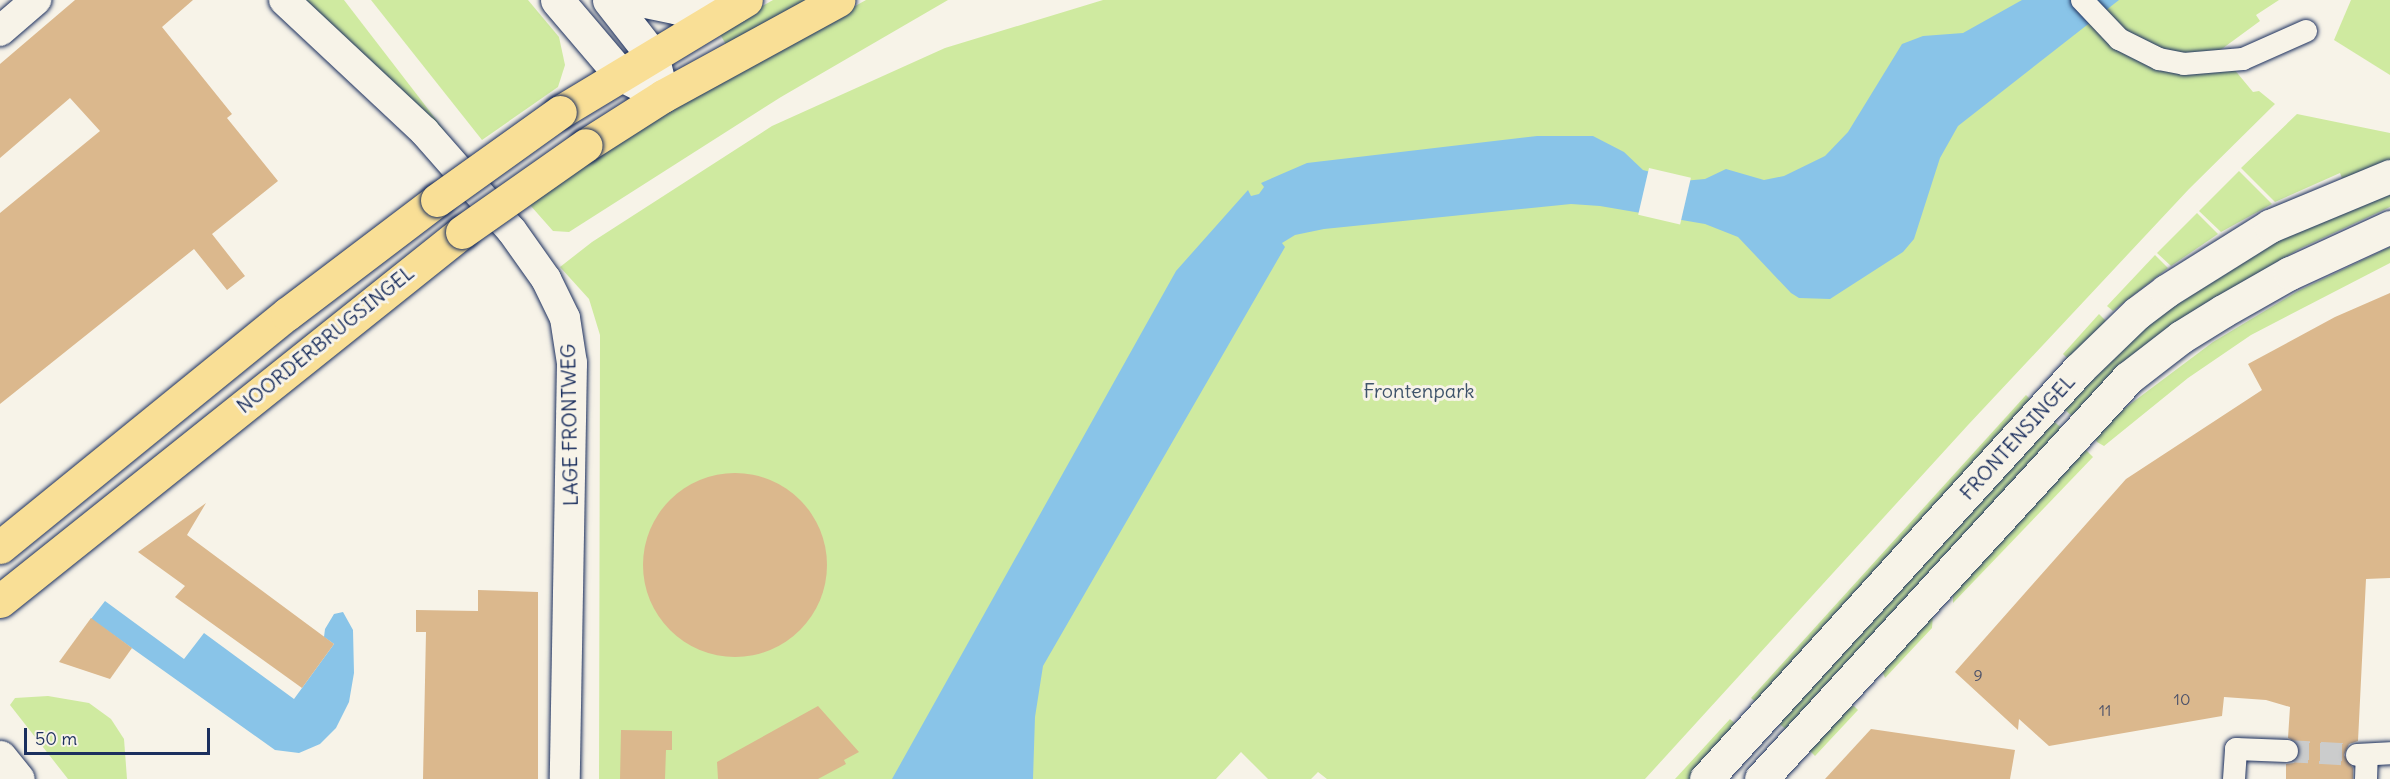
<!DOCTYPE html>
<html>
<head>
<meta charset="utf-8">
<style>
	body { margin:0 }
	#map { position:relative; width:2390px; height:779px; overflow:hidden; background:#f7f3e8; font-family:Delius,sans-serif }
	div>[style] { position:absolute }
	.green>* { inset:0; background:#cfeaa0 }
	.water>* { inset:0; background:#89c4e8 }
	.pier>* { inset:0; background:#f7f3e8; transform-origin:0 0 }
	.building>* { inset:0; background:#dbb88d }
	.round { border-radius:50% }
	.pedestrian-tunnel>* { height:22px; margin-top:-11px; transform-origin:0; background:repeating-linear-gradient(90deg,#cbcccc 0 22px,transparent 0 33px) }
	.roads { filter:drop-shadow(0 0 2px #1b2f5e) drop-shadow(0 0 2px #1b2f5e) }
	.pedestrian>* { height:22px; margin:-11px; padding:0 11px; transform-origin:11px; border-radius:11px; background:#f7f3e8 }
	.minor>* { height:30px; margin:-15px; padding:0 15px; transform-origin:15px; border-radius:15px; background:#f7f3e8 }
	.tertiary>* { height:33px; margin:-16.5px; padding:0 16.5px; transform-origin:16.5px; border-radius:16.5px; background:#f7f3e8 }
	.secondary>* { height:33px; margin:-16.5px; padding:0 16.5px; transform-origin:16.5px; border-radius:16.5px; background:#f7f3e8 }
	.primary>* { height:33px; margin:-16.5px; padding:0 16.5px; transform-origin:16.5px; border-radius:16.5px; background:#f9df96 }
	.bridges { filter:drop-shadow(0 0 2px #1b2f5e) drop-shadow(0 0 2px #1b2f5e) }
	.primary-bridge>* { height:33px; margin:-16.5px; padding:0 16.5px; transform-origin:16.5px; border-radius:16.5px; background:#f9df96 }
	span { translate:-50% -50%; white-space:nowrap; text-align:center; line-height:1.15; -webkit-text-stroke:6px #f7f3e8; paint-order:stroke }
	.number-label { font-size:16px; color:#4b516a }
	.number-label span { -webkit-text-stroke-width:0 }
	.street-label { font-size:20px; color:#1b2f5e }
	.park-label { font-size:20px; color:#3f546b }
	.scale { position:absolute; left:24px; top:728px; width:186px; height:27px; box-sizing:border-box; border:3px solid #1b2f5e; border-top:0; padding-left:8px; font-size:18px; line-height:21px; white-space:nowrap; color:#1b2f5e; -webkit-text-stroke:4px #f7f3e8; paint-order:stroke }
</style>
</head>
<body>
<div id="map">
	<div class="green">
		<i style="clip-path:polygon(301px 0,344px 0,448px 135px)"></i>
		<i style="clip-path:polygon(371px 0,528px 0,559px 37px,565px 65px,558px 87px,482px 140px)"></i>
		<i style="clip-path:polygon(773px 0,810px 0,727px 46px,718px 31px)"></i>
		<i style="clip-path:polygon(866px 0,948px 0,781px 97px,569px 232px,553px 231px,530px 205px,647px 122px)"></i>
		<i style="clip-path:polygon(1103px 0,2279px 0,2256px 15px,2260px 21px,2219px 51px,2253px 92px,2259px 91px,2275px 104px,2189px 189px,1968px 425px,1645px 779px,1327px 779px,1318px 772px,1311px 779px,1268px 779px,1241px 752px,1216px 779px,599px 779px,600px 335px,589px 299px,560px 267px,592px 242px,772px 126px,945px 48px)"></i>
		<i style="clip-path:polygon(2351px 0,2390px 0,2390px 75px,2334px 40px)"></i>
		<i style="clip-path:polygon(2297px 114px,2390px 133px,2390px 170px,2342px 178px,2340px 173px,2275px 202px,2241px 168px)"></i>
		<i style="clip-path:polygon(2239px 171px,2272px 204px,2221px 232px,2199px 211px)"></i>
		<i style="clip-path:polygon(2390px 187px,2390px 207px,2299px 249px,2190px 313px,2075px 419px,2062px 407px,2139px 328px,2231px 261px)"></i>
		<i style="clip-path:polygon(2197px 213px,2218px 234px,2171px 266px,2157px 253px)"></i>
		<i style="clip-path:polygon(2390px 247px,2390px 263px,2251px 335px,2188px 378px,2104px 446px,2097px 442px,2094px 436px,2125px 408px,2213px 342px,2298px 291px)"></i>
		<i style="clip-path:polygon(2155px 255px,2168px 268px,2113px 311px,2107px 306px)"></i>
		<i style="clip-path:polygon(2099px 314px,2106px 321px,2068px 359px,2063px 354px)"></i>
		<i style="clip-path:polygon(2026px 395px,2033px 402px,1757px 703px,1751px 698px)"></i>
		<i style="clip-path:polygon(2051px 419px,2064px 430px,1788px 731px,1777px 722px)"></i>
		<i style="clip-path:polygon(2083px 447px,2093px 457px,1953px 603px,1953px 591px)"></i>
		<i style="clip-path:polygon(1933px 615px,1932px 628px,1885px 678px,1881px 668px)"></i>
		<i style="clip-path:polygon(48px 696px,89px 703px,111px 719px,124px 739px,127px 779px,68px 779px,10px 705px,15px 698px)"></i>
		<i style="clip-path:polygon(1854px 706px,1858px 710px,1815px 756px,1808px 749px,1847px 708px)"></i>
		<i style="clip-path:polygon(1730px 719px,1738px 726px,1690px 779px,1675px 779px)"></i>
	</div>
	<div class="water">
		<i style="clip-path:polygon(2022px 0,2119px 0,1958px 126px,1940px 158px,1914px 239px,1903px 252px,1830px 299px,1799px 298px,1791px 293px,1738px 237px,1705px 224px,1600px 206px,1571px 204px,1324px 229px,1295px 235px,1282px 243px,1285px 247px,1043px 666px,1035px 717px,1033px 779px,892px 779px,1176px 271px,1248px 190px,1251px 196px,1259px 194px,1264px 187px,1261px 183px,1307px 163px,1537px 136px,1593px 136px,1624px 152px,1643px 170px,1683px 181px,1705px 179px,1726px 169px,1764px 180px,1784px 176px,1825px 156px,1848px 132px,1902px 44px,1923px 36px,1963px 33px)"></i>
		<i style="clip-path:polygon(105px 601px,184px 659px,204px 633px,294px 699px,334px 644px,324px 637px,325px 629px,334px 614px,343px 612px,353px 630px,354px 673px,349px 702px,336px 728px,320px 744px,299px 753px,275px 750px,91px 619px)"></i>
	</div>
	<div class="pier">
		<i style="left:1649px;top:168px;width:43px;height:48px;rotate:13deg"></i>
	</div>
	<div class="building">
		<i style="clip-path:polygon(75px 0,193px 0,162px 27px,232px 114px,227px 118px,278px 181px,212px 234px,245px 276px,227px 290px,194px 249px,0 404px,0 213px,100px 131px,70px 98px,0 158px,0 64px)"></i>
		<i style="clip-path:polygon(2390px 293px,2390px 578px,2366px 579px,2358px 741px,2349px 744px,2344px 755px,2353px 768px,2353px 779px,2286px 779px,2286px 764px,2294px 763px,2300px 752px,2299px 744px,2288px 738px,2290px 707px,2266px 700px,2224px 697px,2222px 716px,2049px 746px,2019px 719px,2018px 730px,1955px 672px,2126px 479px,2262px 390px,2248px 364px,2335px 317px)"></i>
		<i class="round" style="left:643px;top:473px;width:184px;height:184px"></i>
		<i style="clip-path:polygon(206px 503px,187px 535px,334px 644px,302px 688px,175px 597px,185px 586px,138px 552px)"></i>
		<i style="clip-path:polygon(478px 590px,538px 592px,538px 779px,423px 779px,426px 632px,416px 632px,416px 610px,478px 611px)"></i>
		<i style="clip-path:polygon(91px 618px,132px 648px,110px 679px,59px 662px)"></i>
		<i style="clip-path:polygon(818px 706px,859px 752px,844px 760px,846px 764px,818px 779px,718px 779px,717px 762px)"></i>
		<i style="clip-path:polygon(1871px 729px,2015px 750px,2010px 779px,1825px 779px)"></i>
		<i style="clip-path:polygon(621px 730px,672px 731px,672px 750px,666px 750px,665px 779px,620px 779px)"></i>
	</div>
	<div class="pedestrian-tunnel">
		<i style="left:2287px;top:751px;width:70px;rotate:3.3deg"></i>
	</div>
	<div class="roads">
		<div class="pedestrian">
			<i style="left:2082px;top:0;width:54px;rotate:46.5deg"></i>
			<i style="left:2119px;top:39px;width:45px;rotate:26.6deg"></i>
			<i style="left:2159px;top:59px;width:25px;rotate:11deg"></i>
			<i style="left:2184px;top:64px;width:59px;rotate:-4.8deg"></i>
			<i style="left:2243px;top:59px;width:69px;rotate:-24deg"></i>
			<i style="left:2357px;top:755px;width:33px;rotate:-3deg"></i>
			<i style="left:2234px;top:779px;width:30px;rotate:-86deg"></i>
			<i style="left:2236px;top:749px;width:51px;rotate:2.2deg"></i>
			<i style="left:2366px;top:779px;width:24px;rotate:-88deg"></i>
		</div>
		<div class="minor">
			<i style="left:284px;top:0;width:192px;rotate:43.1deg"></i>
			<i style="left:424px;top:131px;width:133px;rotate:48.7deg"></i>
			<i style="left:512px;top:231px;width:59px;rotate:54.7deg"></i>
			<i style="left:546px;top:279px;width:43px;rotate:64deg"></i>
			<i style="left:565px;top:318px;width:46px;rotate:81.2deg"></i>
			<i style="left:572px;top:363px;width:416px;rotate:91deg"></i>
			<i style="left:0;top:31px;width:48px;rotate:-40.7deg"></i>
		</div>
		<div class="tertiary">
			<i style="left:0;top:757px;width:28px;rotate:51deg"></i>
		</div>
		<div class="secondary">
			<i style="left:557px;top:0;width:97px;rotate:49.6deg"></i>
			<i style="left:620px;top:74px;width:48px;rotate:27.1deg"></i>
			<i style="left:609px;top:0;width:70px;rotate:52deg"></i>
			<i style="left:652px;top:55px;width:29px;rotate:76deg"></i>
			<i style="left:641px;top:0;width:38px;rotate:12deg"></i>
			<i style="left:678px;top:8px;width:57px;rotate:-2deg"></i>
			<i style="left:1706px;top:779px;width:554px;rotate:-47.71deg"></i>
			<i style="left:2079px;top:369px;width:81px;rotate:-44deg"></i>
			<i style="left:2137px;top:313px;width:36px;rotate:-37deg"></i>
			<i style="left:2166px;top:291px;width:123px;rotate:-32deg"></i>
			<i style="left:2270px;top:226px;width:130px;rotate:-22.6deg"></i>
			<i style="left:1761px;top:779px;width:544px;rotate:-47.53deg"></i>
			<i style="left:2128px;top:378px;width:67px;rotate:-37.7deg"></i>
			<i style="left:2181px;top:337px;width:49px;rotate:-31.8deg"></i>
			<i style="left:2223px;top:311px;width:77px;rotate:-29.6deg"></i>
			<i style="left:2290px;top:273px;width:110px;rotate:-24.7deg"></i>
		</div>
		<div class="primary">
			<i style="left:560px;top:112px;width:217px;rotate:-31.1deg"></i>
			<i style="left:586px;top:145px;width:91px;rotate:-32.5deg"></i>
			<i style="left:663px;top:96px;width:200px;rotate:-28.7deg"></i>
			<i style="left:0;top:547px;width:370px;rotate:-39.1deg"></i>
			<i style="left:287px;top:314px;width:188px;rotate:-37.2deg"></i>
			<i style="left:0;top:601px;width:591px;rotate:-38.61deg"></i>
		</div>
	</div>
	<div class="bridges">
		<div class="primary-bridge">
			<i style="left:437px;top:200px;width:151px;rotate:-35.6deg"></i>
			<i style="left:462px;top:232px;width:151px;rotate:-35.1deg"></i>
		</div>
	</div>
	<div class="number-label">
		<span style="left:1978px;top:675px">9</span>
		<span style="left:2182px;top:699px">10</span>
		<span style="left:2105px;top:710px">11</span>
	</div>
	<div class="street-label">
		<span style="left:325px;top:339px;rotate:-39deg">NOORDERBRUGSINGEL</span>
		<span style="left:569px;top:425px;rotate:-91deg">LAGE FRONTWEG</span>
		<span style="left:2017px;top:437px;rotate:-48deg">FRONTENSINGEL</span>
	</div>
	<div class="park-label">
		<span style="left:1419px;top:390px">Frontenpark</span>
	</div>
	<div class="scale">50 m</div>
</div>
</body>
</html>
